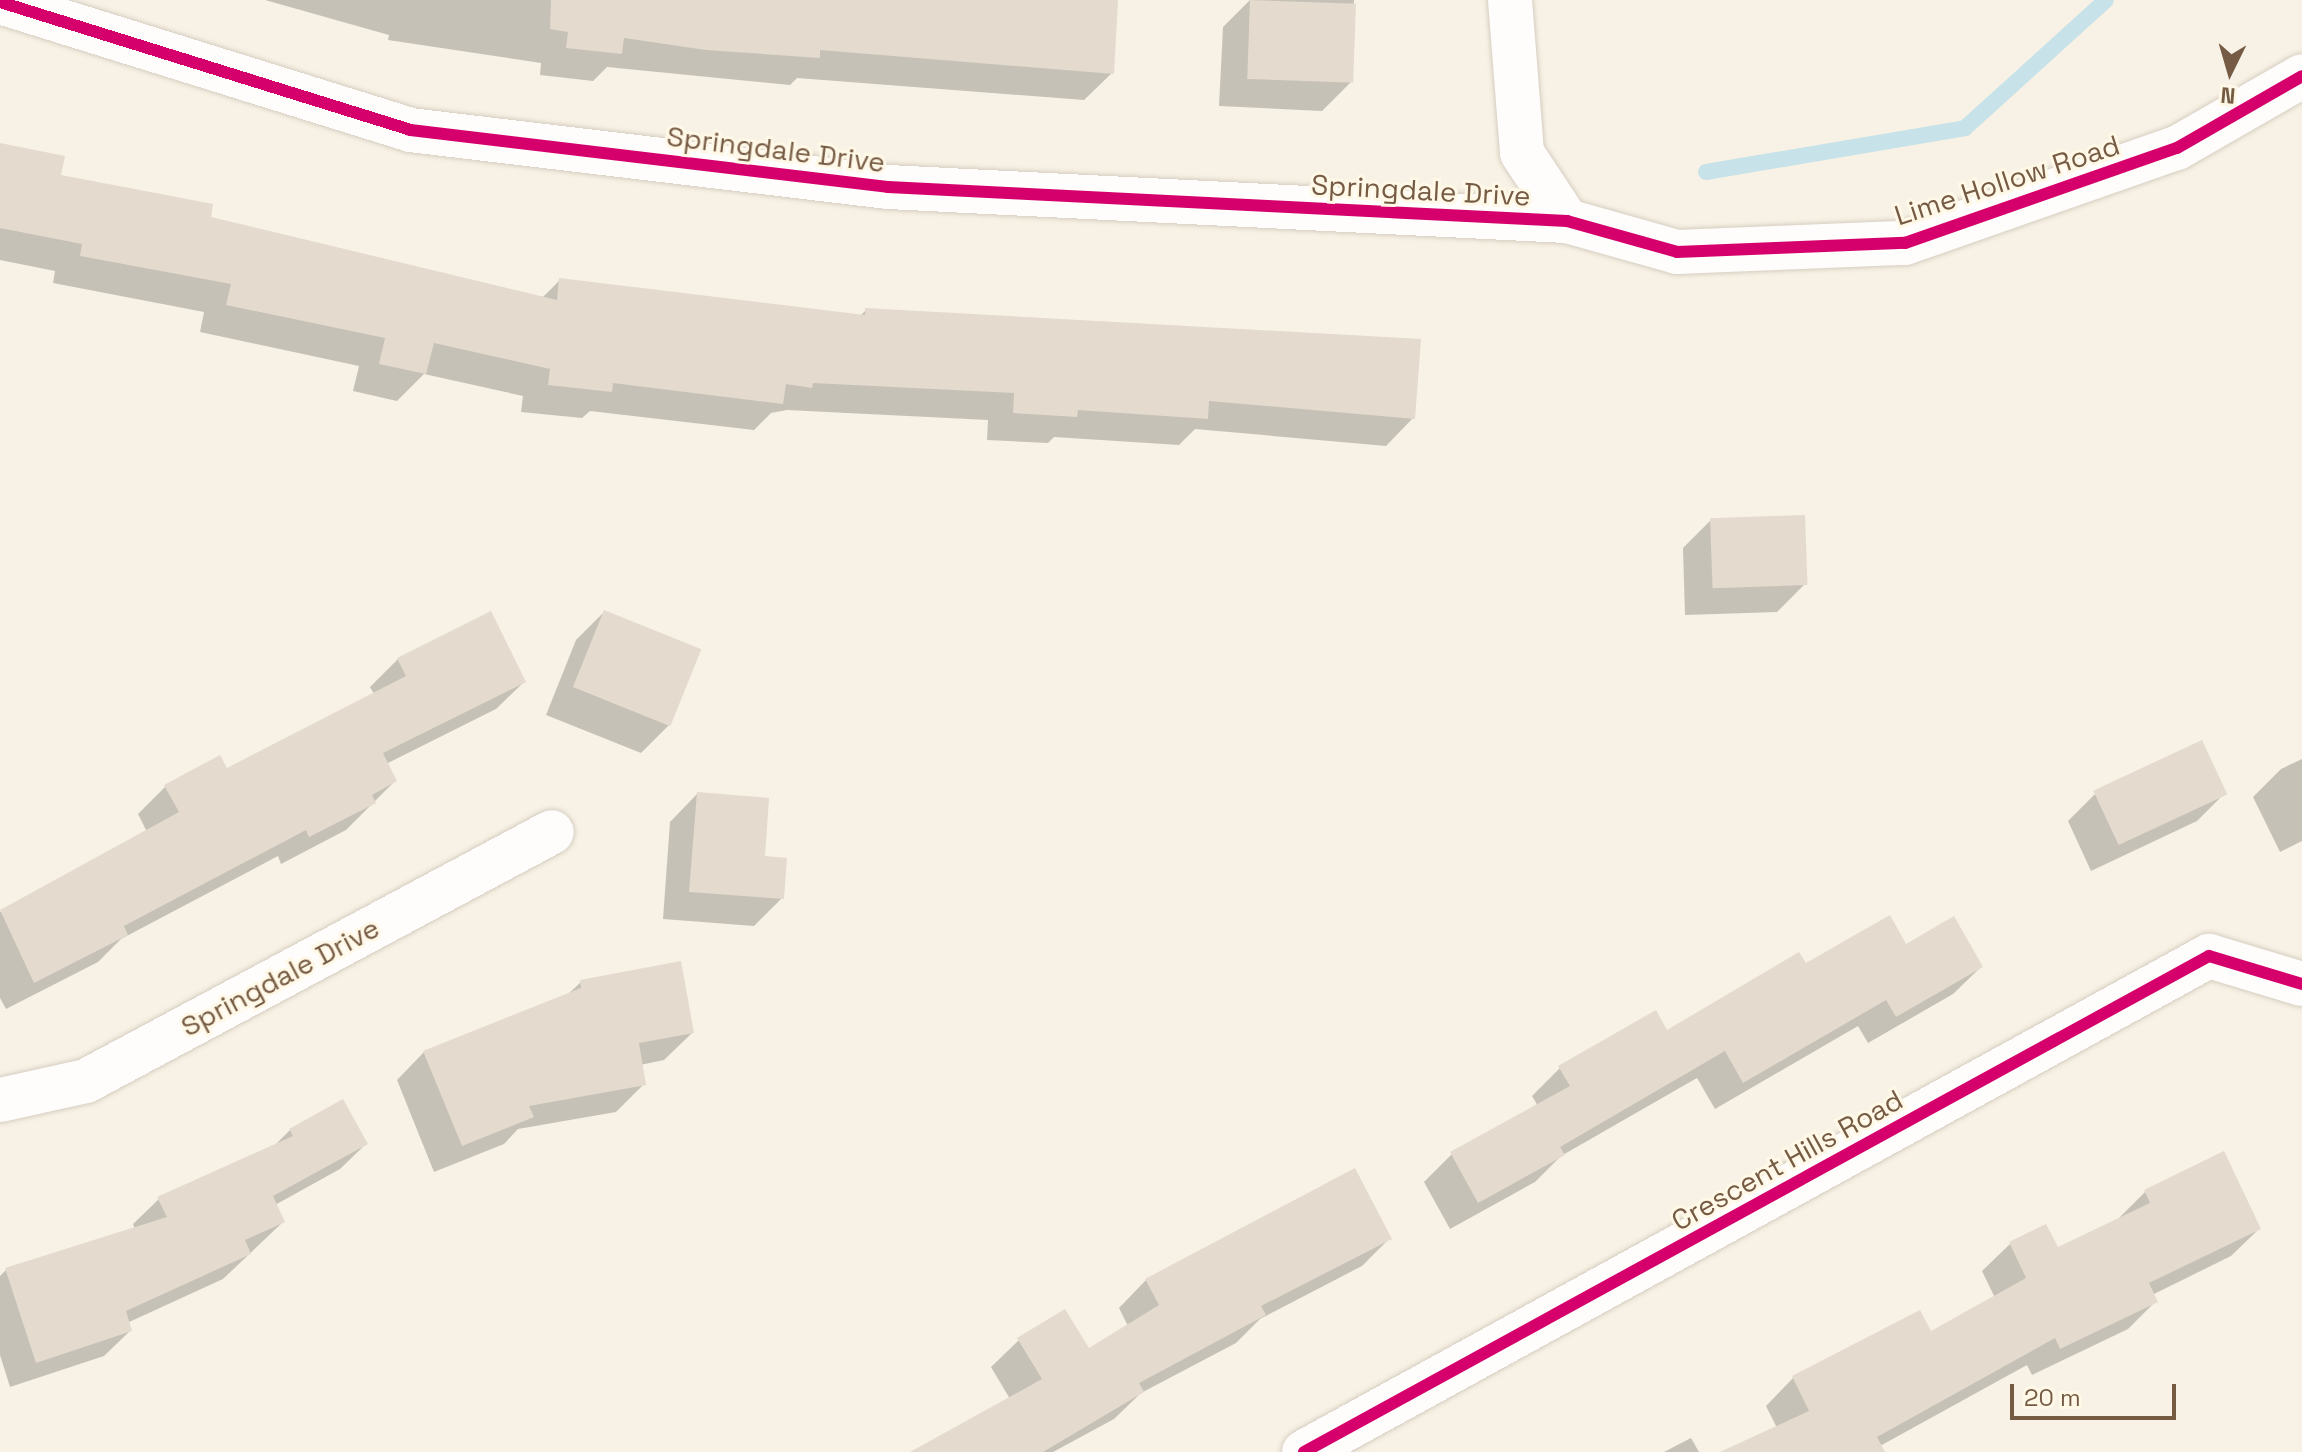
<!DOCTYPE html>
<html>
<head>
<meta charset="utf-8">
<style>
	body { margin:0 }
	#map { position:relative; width:2302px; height:1452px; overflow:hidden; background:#f7f2e5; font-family:"Space Grotesk",sans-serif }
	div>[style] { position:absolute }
	.shadow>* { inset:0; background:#0003 }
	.stream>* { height:16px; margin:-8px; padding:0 8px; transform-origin:8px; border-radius:8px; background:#c7e2e8 }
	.building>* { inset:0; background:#e4dacd; transform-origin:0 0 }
	.roads { filter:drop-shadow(0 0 2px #d6cdc1) drop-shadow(0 0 2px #d6cdc1) }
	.minor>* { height:44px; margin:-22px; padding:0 22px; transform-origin:22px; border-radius:22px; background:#fefdfb }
	.tertiary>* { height:44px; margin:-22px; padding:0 22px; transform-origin:22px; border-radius:22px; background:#fefdfb }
	.cycleway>* { height:12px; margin:-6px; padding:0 6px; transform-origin:6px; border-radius:6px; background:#d6006c }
	span { translate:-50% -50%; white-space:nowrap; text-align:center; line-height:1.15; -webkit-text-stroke:6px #fff8e7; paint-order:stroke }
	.street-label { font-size:28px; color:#765b44 }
	.north { position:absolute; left:2190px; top:32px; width:80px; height:80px; -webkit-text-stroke:6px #fff8e7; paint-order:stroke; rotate:185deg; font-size:22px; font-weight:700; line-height:32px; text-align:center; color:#765b44 }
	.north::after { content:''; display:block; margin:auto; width:28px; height:36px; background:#765b44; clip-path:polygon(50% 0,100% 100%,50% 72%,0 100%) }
	.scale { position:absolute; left:2010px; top:1384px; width:166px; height:36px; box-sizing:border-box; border:4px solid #765b44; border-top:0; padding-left:10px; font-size:24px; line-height:28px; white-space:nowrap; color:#765b44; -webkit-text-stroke:6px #fff8e7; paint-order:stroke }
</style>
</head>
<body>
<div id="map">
	<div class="shadow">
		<i style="clip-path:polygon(265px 0,1108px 0,1112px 73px,1084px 100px,797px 78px,790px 85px,607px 67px,593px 81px,540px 75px,541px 63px,388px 40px,389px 35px)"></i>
		<i style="clip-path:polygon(1250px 0,1354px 0,1350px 83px,1322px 111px,1219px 106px,1223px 27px)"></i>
		<i style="clip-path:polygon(0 145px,59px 176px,208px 219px,542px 298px,560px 280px,860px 316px,866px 310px,1413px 418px,1386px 446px,1195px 429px,1179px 445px,1054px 437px,1048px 443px,987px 440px,988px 420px,787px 410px,771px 413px,754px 430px,590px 411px,582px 418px,521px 412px,523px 396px,424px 374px,397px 401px,353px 391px,359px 366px,200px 332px,204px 312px,53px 283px,55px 271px,0 260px)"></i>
		<i style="clip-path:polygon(1711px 520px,1805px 584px,1777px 612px,1685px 615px,1683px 548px)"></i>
		<i style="clip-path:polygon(604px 612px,669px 725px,641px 753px,546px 715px,576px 640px)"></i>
		<i style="clip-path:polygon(398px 659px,524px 682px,496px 709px,386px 764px,395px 781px,346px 830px,281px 864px,278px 856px,121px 939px,98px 962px,6px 1009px,0 998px,0 912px,147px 832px,138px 814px,166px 786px,226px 771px,374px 694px,370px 687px)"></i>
		<i style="clip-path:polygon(2302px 759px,2302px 841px,2280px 852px,2253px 797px,2281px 769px)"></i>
		<i style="clip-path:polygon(2225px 793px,2197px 821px,2091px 871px,2068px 821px,2095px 794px)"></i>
		<i style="clip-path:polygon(697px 794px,763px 858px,782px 898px,754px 926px,663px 919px,670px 822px)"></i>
		<i style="clip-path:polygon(1905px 946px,1981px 967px,1953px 994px,1868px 1043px,1858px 1026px,1715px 1109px,1697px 1078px,1561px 1156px,1535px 1182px,1450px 1229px,1424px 1182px,1452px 1154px,1538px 1106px,1532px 1096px,1560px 1068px,1666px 1033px,1805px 966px)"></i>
		<i style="clip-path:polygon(581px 982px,692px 1033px,664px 1060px,640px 1065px,644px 1084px,616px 1112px,518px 1129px,504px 1144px,434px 1172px,397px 1080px,424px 1052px,566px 996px)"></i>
		<i style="clip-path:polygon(290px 1130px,366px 1144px,340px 1169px,275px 1205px,283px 1222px,223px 1279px,127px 1323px,130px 1331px,104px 1356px,10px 1387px,0 1355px,0 1276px,6px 1270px,135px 1229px,133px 1224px,159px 1199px,274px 1146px)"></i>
		<i style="clip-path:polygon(2145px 1192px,2259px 1229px,2231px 1256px,2152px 1295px,2156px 1301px,2128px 1329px,2032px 1375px,2027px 1365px,1880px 1446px,1882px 1452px,1761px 1452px,1779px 1432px,1766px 1406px,1793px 1378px,1931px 1334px,1995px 1298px,1982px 1271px,2010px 1244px,2045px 1227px,2057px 1250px,2118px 1219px)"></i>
		<i style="clip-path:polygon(1389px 1239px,1362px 1266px,1260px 1319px,1236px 1343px,1141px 1393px,1114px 1419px,1053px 1452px,915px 1452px,1010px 1399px,991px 1367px,1019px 1340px,1088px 1351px,1128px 1326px,1119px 1308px,1146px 1280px)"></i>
		<i style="clip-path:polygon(1691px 1438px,1699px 1452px,1664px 1452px)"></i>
	</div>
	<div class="stream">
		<i style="left:1706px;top:172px;width:263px;rotate:-9.6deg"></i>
		<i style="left:1965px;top:128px;width:190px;rotate:-42.2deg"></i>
	</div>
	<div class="building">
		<i style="clip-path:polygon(551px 0,1118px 0,1114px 74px,820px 50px,820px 58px,706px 50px,624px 38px,622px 54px,566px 48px,568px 32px,550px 29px)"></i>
		<i style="left:1250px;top:0;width:106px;height:79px;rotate:2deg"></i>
		<i style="clip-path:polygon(0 143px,65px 156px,61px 175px,213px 204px,211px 217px,557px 300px,559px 278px,865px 315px,865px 308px,1421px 339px,1415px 419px,1209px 401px,1208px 419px,1078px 410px,1077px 417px,1013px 413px,1014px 393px,813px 383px,812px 388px,786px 384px,783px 404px,613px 383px,612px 392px,548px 385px,550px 369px,434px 343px,426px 374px,379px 364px,385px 338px,226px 305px,231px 284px,80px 256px,82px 244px,0 228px)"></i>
		<i style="left:1805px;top:515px;width:70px;height:95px;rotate:88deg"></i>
		<i style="left:604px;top:610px;width:105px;height:83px;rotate:22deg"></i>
		<i style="clip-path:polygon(491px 611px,526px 682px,383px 753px,397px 781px,372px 795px,376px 803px,309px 837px,306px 830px,124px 926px,128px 935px,34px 983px,0 910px,179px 812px,164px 785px,220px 755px,227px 768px,406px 676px,397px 658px)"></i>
		<i style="left:2202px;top:740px;width:60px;height:120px;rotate:65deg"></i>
		<i style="clip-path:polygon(697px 792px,769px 798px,765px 856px,787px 858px,784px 899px,689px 892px)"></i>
		<i style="clip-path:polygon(1890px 915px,1906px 944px,1954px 916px,1983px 967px,1896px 1017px,1886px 1000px,1743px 1083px,1725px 1051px,1560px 1147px,1565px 1155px,1478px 1203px,1450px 1152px,1570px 1086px,1558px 1066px,1656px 1010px,1667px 1030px,1799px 952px,1806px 963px)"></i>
		<i style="clip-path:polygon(681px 961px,694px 1033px,639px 1043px,646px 1085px,529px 1106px,534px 1117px,462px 1146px,423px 1051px,581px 988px,580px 980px)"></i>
		<i style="clip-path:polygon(343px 1099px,368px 1144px,273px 1196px,285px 1222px,245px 1240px,251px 1254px,126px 1311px,132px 1331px,36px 1363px,5px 1268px,167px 1217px,157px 1197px,293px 1136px,289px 1129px)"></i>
		<i style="clip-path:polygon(2224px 1151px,2261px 1229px,2149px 1283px,2158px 1302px,2060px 1349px,2055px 1338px,1877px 1437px,1885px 1452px,1720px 1452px,1809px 1411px,1792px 1376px,1920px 1310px,1931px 1331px,2026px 1278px,2009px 1242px,2046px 1224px,2058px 1247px,2150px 1203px,2144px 1190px)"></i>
		<i style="clip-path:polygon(1355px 1168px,1392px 1239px,1261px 1306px,1266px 1315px,1139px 1383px,1144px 1392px,1043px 1452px,910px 1452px,1042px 1379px,1017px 1338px,1065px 1309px,1089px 1348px,1159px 1305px,1145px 1279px)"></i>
	</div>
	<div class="roads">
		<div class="minor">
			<i style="left:0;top:2px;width:430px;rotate:17.3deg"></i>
			<i style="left:410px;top:130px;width:481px;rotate:6.8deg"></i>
			<i style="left:888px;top:187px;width:680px;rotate:2.87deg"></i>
			<i style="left:0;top:1100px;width:88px;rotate:-12.5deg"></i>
			<i style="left:86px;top:1081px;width:528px;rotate:-28.12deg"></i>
			<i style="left:1304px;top:1452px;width:1032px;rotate:-28.73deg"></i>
			<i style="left:2209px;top:956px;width:97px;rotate:16.8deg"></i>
		</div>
		<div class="tertiary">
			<i style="left:1510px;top:0;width:153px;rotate:85.5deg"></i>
			<i style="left:1522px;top:153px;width:82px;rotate:56.5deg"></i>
			<i style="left:1567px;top:221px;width:114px;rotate:15.7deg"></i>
			<i style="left:1677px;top:252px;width:228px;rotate:-2.3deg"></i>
			<i style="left:1905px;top:243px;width:288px;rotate:-19.3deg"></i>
			<i style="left:2177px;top:148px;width:144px;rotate:-29.9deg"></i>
		</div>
	</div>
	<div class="cycleway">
		<i style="left:0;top:2px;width:430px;rotate:17.3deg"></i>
		<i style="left:410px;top:130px;width:481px;rotate:6.8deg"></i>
		<i style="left:888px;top:187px;width:680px;rotate:2.87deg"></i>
		<i style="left:1567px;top:221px;width:114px;rotate:15.7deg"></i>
		<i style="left:1677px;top:252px;width:228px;rotate:-2.3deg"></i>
		<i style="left:1905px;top:243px;width:288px;rotate:-19.3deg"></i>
		<i style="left:2177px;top:148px;width:144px;rotate:-29.9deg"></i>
		<i style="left:1304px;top:1452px;width:1032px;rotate:-28.73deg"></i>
		<i style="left:2209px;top:956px;width:97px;rotate:16.8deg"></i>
	</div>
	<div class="street-label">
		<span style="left:776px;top:149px;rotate:7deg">Springdale Drive</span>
		<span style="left:2007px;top:180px;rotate:-18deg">Lime Hollow Road</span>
		<span style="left:1421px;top:190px;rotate:3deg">Springdale Drive</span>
		<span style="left:280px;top:977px;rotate:-28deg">Springdale Drive</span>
		<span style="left:1787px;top:1160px;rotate:-29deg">Crescent Hills Road</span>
	</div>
	<div class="north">N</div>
	<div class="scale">20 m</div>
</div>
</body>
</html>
